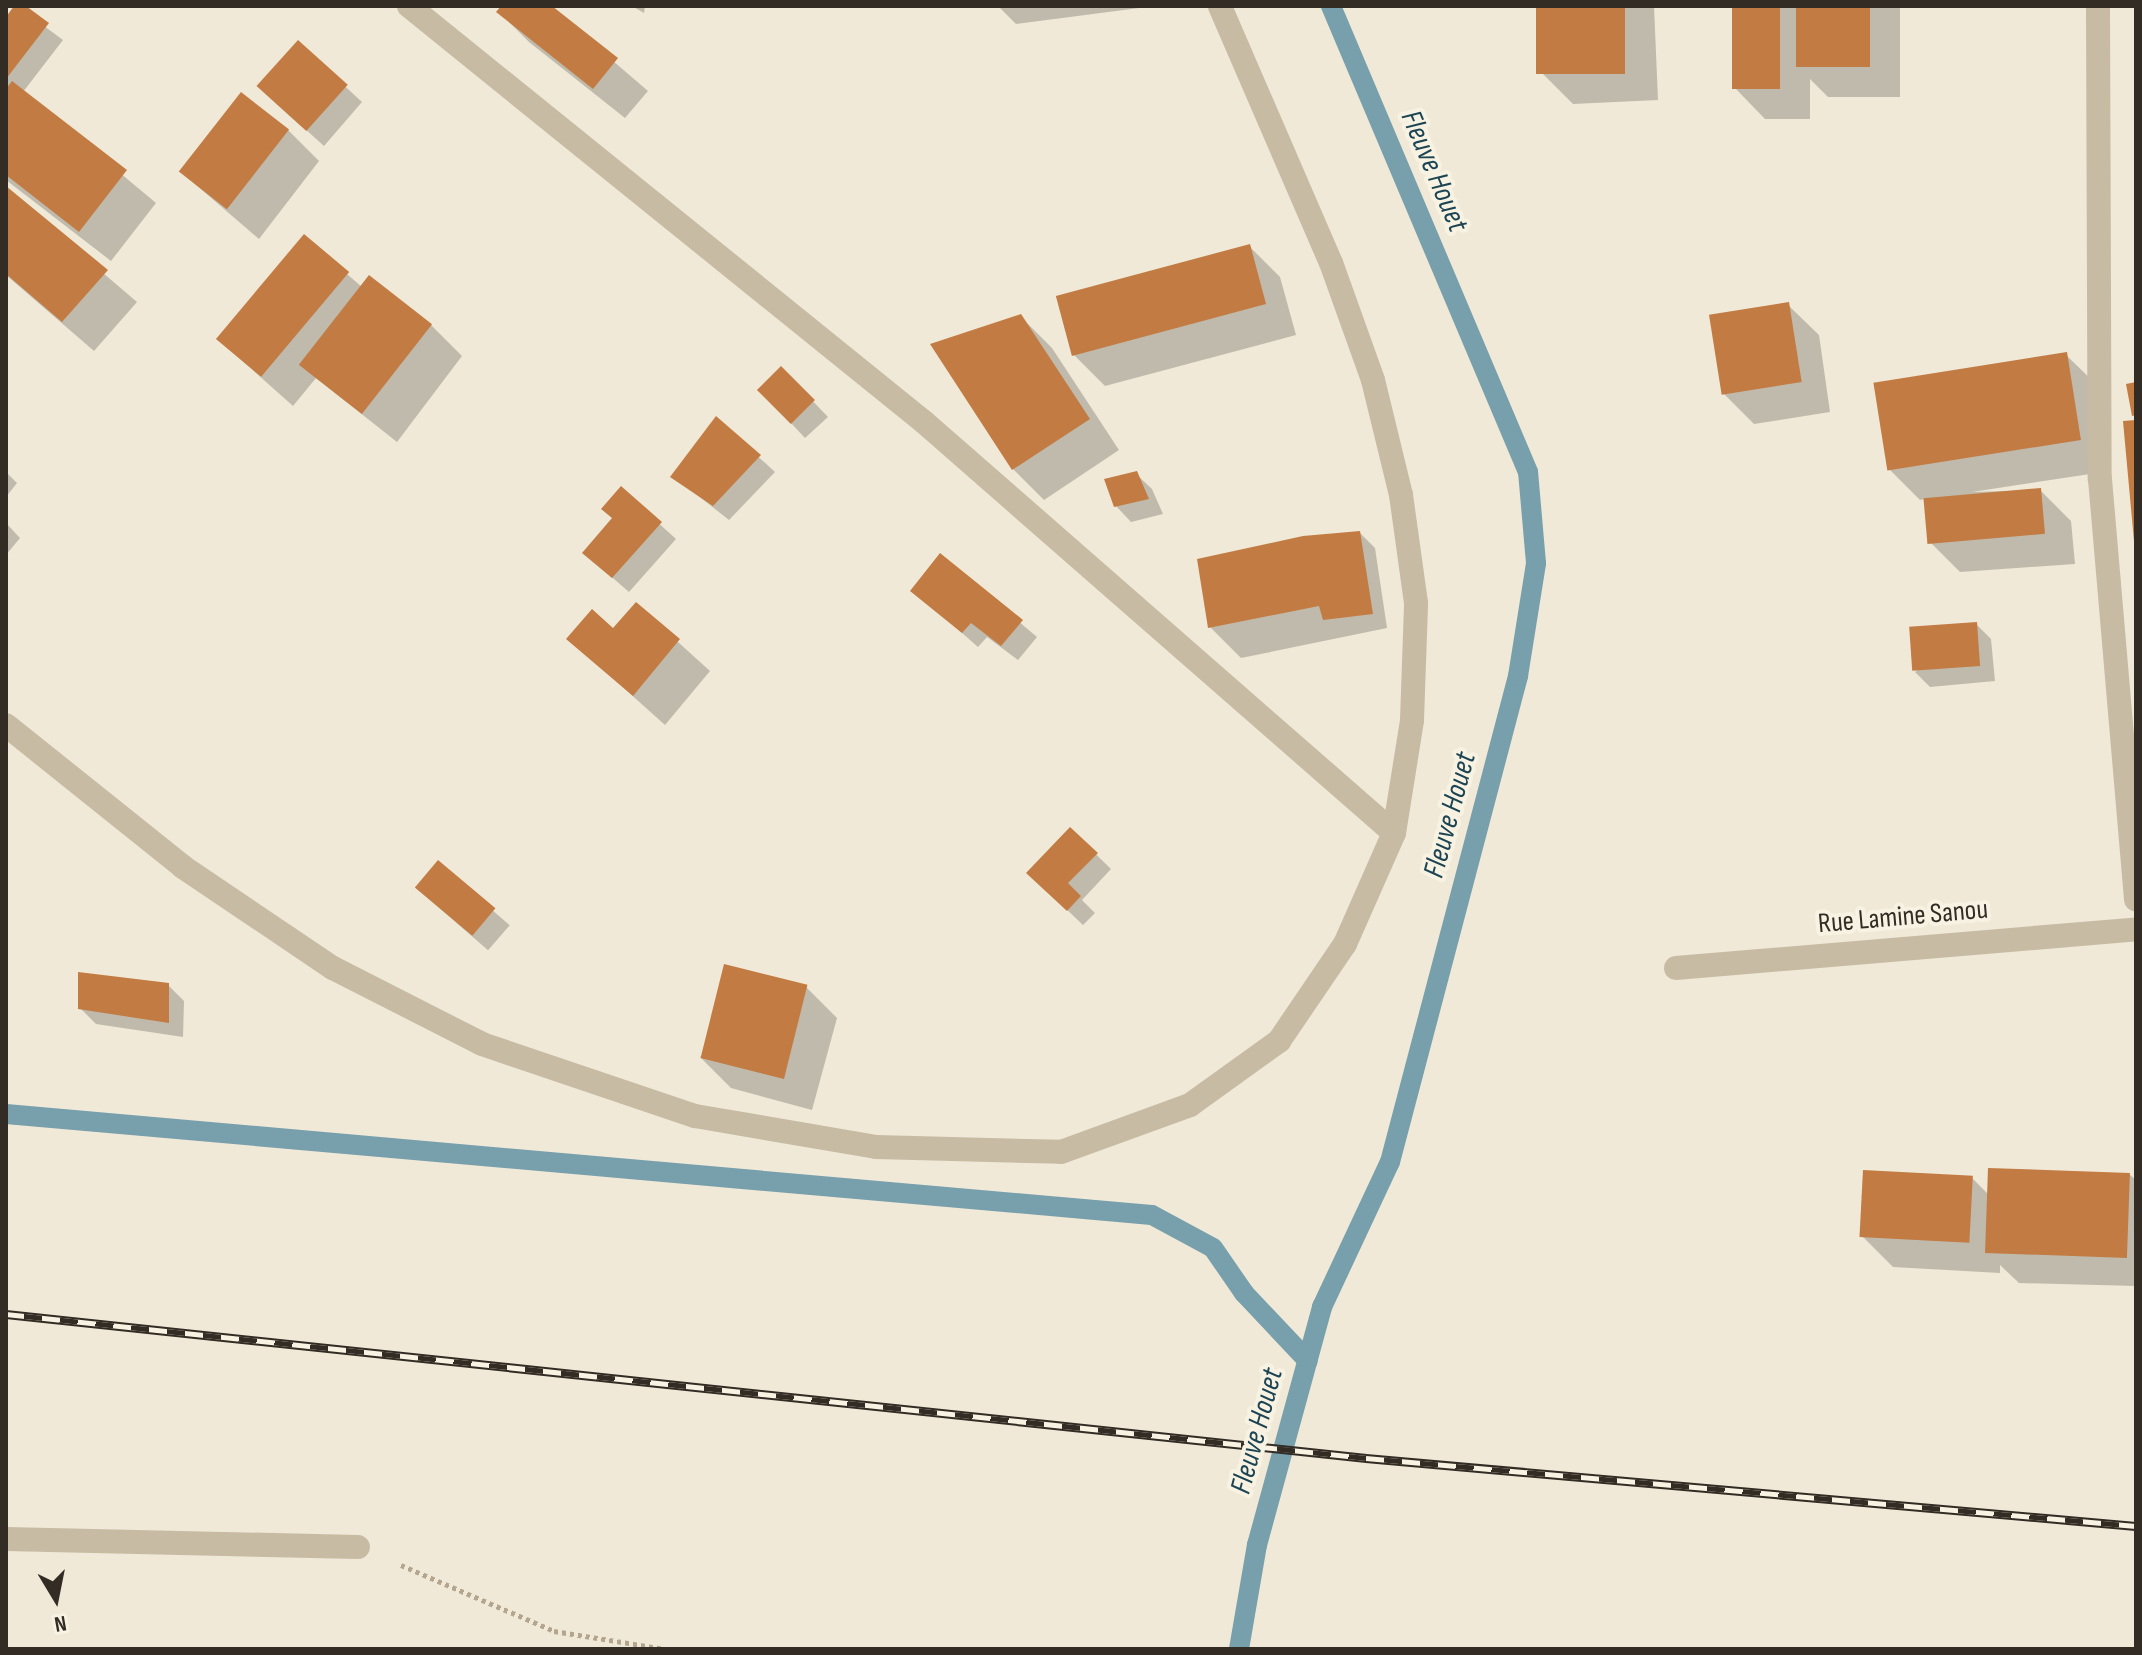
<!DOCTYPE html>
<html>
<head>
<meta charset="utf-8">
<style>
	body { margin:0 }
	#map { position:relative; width:2142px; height:1655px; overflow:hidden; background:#f0e9d7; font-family:"Sofia Sans Condensed",sans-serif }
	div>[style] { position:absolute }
	.shadow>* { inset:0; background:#0003; transform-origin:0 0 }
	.stream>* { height:20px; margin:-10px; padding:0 10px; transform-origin:10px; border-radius:10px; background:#779fac }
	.building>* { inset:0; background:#c27b42; transform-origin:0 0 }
	.path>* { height:5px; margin-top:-2.5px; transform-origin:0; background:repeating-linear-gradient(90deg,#b3a58e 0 4px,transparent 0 8px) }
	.street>* { height:24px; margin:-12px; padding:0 12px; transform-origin:12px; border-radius:12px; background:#c7bba4 }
	.rail>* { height:9px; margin-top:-4.5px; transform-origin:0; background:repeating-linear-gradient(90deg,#f8f2e3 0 18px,#332c25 0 36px); box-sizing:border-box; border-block:2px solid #332c25 }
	span { translate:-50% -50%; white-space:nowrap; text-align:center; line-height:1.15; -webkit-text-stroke:8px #f8f2e3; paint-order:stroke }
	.street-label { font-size:28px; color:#332c25 }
	.water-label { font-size:30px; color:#1c4452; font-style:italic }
	.frame { position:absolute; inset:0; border:8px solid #332c25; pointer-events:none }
	.north { position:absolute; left:16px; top:1559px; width:80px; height:80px; -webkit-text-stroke:6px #f8f2e3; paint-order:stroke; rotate:170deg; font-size:22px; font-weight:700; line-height:32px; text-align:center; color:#332c25 }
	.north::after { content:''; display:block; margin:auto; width:28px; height:36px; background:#332c25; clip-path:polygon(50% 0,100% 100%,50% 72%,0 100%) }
</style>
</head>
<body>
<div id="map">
	<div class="shadow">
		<i style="clip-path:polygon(17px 6px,63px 40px,23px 92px,156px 203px,111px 261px,6px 180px,6px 20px)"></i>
		<i style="clip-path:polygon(503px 6px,549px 6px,648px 91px,625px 118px,529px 42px,499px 12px)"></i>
		<i style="clip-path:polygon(632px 6px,645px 6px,644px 13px)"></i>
		<i style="clip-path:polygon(998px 6px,1147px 6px,1147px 7px,1016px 24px)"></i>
		<i style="clip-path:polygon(1538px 6px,1654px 6px,1658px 100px,1573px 104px,1542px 73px)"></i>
		<i style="clip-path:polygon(1734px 6px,1900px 6px,1900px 97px,1828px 97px,1810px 79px,1810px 119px,1765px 119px,1735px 88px)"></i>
		<i style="clip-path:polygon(298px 43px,362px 102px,324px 146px,274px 101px)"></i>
		<i style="clip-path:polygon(288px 130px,319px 161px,259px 239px,181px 172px)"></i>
		<i style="clip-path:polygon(6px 190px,137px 302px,94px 351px,6px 275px)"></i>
		<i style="clip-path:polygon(304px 237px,362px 287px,431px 325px,462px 356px,397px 442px,316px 378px,293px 406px,218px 339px)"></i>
		<i style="clip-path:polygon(1250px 247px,1280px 277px,1296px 335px,1105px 386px,1074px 355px)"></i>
		<i style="clip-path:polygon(1788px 305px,1819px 335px,1830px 412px,1754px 424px,1723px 393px)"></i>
		<i style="clip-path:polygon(1021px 317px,1052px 348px,1119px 450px,1044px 500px,1013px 469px)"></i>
		<i style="clip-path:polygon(2066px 355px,2097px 385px,2110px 471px,1972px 492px,2040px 490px,2071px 521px,2075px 564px,1960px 572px,1929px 541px,1925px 499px,1920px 500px,1889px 469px)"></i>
		<i style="clip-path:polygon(781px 368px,828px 417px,805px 438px,790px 422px)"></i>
		<i style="clip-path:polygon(716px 418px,775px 472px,729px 520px,673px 476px)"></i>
		<i style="clip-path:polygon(6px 472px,17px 483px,6px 497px)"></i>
		<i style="clip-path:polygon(1136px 474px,1152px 489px,1163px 514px,1131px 522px,1116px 506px)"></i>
		<i style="clip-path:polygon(621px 489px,676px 539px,629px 592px,584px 553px,614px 519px)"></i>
		<i style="clip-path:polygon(6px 523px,20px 538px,6px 555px)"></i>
		<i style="clip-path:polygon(1360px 533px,1375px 548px,1387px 628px,1241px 658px,1210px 627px)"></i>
		<i style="clip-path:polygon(941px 556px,1037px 637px,1018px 660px,987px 637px,978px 647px,913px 590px)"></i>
		<i style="clip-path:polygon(636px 604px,710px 671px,665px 725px,569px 639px,613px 630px)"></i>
		<i style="clip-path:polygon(1976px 624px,1991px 639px,1995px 681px,1930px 687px,1915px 672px)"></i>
		<i style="clip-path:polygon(1070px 829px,1111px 869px,1082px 900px,1095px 913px,1083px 925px,1044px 888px)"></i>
		<i style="left:438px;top:863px;width:95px;height:33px;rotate:41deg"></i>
		<i style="clip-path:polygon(168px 985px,184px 1001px,183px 1037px,96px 1024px,80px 1008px)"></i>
		<i style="clip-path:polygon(806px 987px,837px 1018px,812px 1110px,731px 1088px,700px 1057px)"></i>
		<i style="clip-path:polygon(2129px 1174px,2136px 1180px,2136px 1286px,2019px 1283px,2000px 1265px,2000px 1273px,1893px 1267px,1862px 1236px,1972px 1178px,1989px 1195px)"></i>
	</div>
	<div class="stream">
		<i style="left:6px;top:1114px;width:1150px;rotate:5.04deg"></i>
		<i style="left:1152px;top:1215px;width:69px;rotate:28.4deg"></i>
		<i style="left:1213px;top:1248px;width:55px;rotate:55.4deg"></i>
		<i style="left:1244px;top:1293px;width:93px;rotate:46.7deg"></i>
		<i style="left:1239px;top:1649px;width:106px;rotate:-80.2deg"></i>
		<i style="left:1257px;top:1545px;width:247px;rotate:-74.7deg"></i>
		<i style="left:1322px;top:1307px;width:160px;rotate:-64.9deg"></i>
		<i style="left:1390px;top:1162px;width:503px;rotate:-75.24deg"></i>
		<i style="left:1518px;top:676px;width:114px;rotate:-80.9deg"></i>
		<i style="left:1536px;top:563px;width:91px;rotate:-95deg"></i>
		<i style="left:1528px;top:472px;width:506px;rotate:-112.92deg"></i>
	</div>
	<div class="building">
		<i style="clip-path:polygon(14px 6px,26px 6px,49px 23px,6px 79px,6px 17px)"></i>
		<i style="clip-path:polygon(501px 6px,552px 6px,618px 58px,593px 89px,496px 12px)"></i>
		<i style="left:1536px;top:6px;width:89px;height:68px"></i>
		<i style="left:1732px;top:6px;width:48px;height:83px"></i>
		<i style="left:1796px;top:6px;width:74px;height:61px"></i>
		<i style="left:298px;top:40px;width:67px;height:62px;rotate:42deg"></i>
		<i style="clip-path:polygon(12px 81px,127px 170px,79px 232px,6px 175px,6px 89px)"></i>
		<i style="left:241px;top:92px;width:61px;height:101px;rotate:38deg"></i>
		<i style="clip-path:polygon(6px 186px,108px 270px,62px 322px,6px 274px)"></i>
		<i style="left:304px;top:234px;width:59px;height:137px;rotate:40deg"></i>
		<i style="left:1250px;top:244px;width:62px;height:201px;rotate:75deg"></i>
		<i style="left:369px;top:275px;width:80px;height:114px;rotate:38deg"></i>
		<i style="left:1789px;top:302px;width:81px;height:81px;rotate:81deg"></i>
		<i style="clip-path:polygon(1021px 314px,1090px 419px,1012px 470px,930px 344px)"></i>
		<i style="left:2067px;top:352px;width:89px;height:196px;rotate:81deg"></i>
		<i style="left:781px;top:366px;width:48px;height:34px;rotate:45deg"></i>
		<i style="clip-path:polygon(2136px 382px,2136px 415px,2132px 416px,2126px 384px)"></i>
		<i style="clip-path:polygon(716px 416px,761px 455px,713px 506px,670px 477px)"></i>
		<i style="clip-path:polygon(2136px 420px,2136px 541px,2134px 541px,2123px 421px)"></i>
		<i style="clip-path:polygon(1137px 471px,1149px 499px,1114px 507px,1104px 479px)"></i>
		<i style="clip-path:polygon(621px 486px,662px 522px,612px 578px,582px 553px,612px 518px,601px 509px)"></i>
		<i style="left:2041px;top:488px;width:46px;height:118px;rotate:85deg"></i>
		<i style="clip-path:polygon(1360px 531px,1373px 614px,1323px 620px,1319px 606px,1208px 628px,1197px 559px,1303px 536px)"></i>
		<i style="clip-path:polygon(940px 553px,1023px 620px,1001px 646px,971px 623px,962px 633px,910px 591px)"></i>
		<i style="clip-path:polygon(636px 602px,680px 639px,633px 696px,566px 639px,592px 609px,613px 628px)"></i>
		<i style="left:1977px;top:622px;width:44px;height:68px;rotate:86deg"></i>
		<i style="clip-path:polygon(1070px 827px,1098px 853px,1068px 883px,1081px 896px,1067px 911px,1026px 873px)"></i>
		<i style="left:438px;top:860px;width:75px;height:36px;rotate:40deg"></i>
		<i style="left:724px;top:964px;width:86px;height:97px;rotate:14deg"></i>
		<i style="clip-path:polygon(78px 972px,169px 983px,169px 1023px,78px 1009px)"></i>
		<i style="left:1988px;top:1168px;width:142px;height:85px;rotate:2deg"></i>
		<i style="left:1863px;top:1170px;width:110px;height:67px;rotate:3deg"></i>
	</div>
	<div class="path">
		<i style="left:401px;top:1565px;width:167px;rotate:23.3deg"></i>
		<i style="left:554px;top:1631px;width:112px;rotate:9.2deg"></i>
	</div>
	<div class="street">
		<i style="left:409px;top:6px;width:662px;rotate:38.93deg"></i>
		<i style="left:924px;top:422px;width:624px;rotate:41.17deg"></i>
		<i style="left:2098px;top:6px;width:473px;rotate:89.8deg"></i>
		<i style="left:2100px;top:479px;width:422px;rotate:85.1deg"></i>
		<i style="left:6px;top:725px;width:227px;rotate:38.7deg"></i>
		<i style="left:183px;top:867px;width:181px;rotate:34deg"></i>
		<i style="left:333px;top:968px;width:167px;rotate:27deg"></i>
		<i style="left:482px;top:1044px;width:225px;rotate:18.7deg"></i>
		<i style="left:695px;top:1116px;width:184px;rotate:9.7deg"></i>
		<i style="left:876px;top:1147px;width:185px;rotate:1.5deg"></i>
		<i style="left:1061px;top:1152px;width:137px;rotate:-20deg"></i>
		<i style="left:1190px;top:1105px;width:110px;rotate:-35.7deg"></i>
		<i style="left:1279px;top:1041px;width:117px;rotate:-55.8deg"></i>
		<i style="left:1345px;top:944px;width:121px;rotate:-66.2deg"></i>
		<i style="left:1394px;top:833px;width:114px;rotate:-80.9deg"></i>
		<i style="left:1412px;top:720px;width:117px;rotate:-88deg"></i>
		<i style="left:1416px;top:603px;width:109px;rotate:-97.9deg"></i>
		<i style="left:1401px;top:495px;width:118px;rotate:-103.7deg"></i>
		<i style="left:1373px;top:380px;width:124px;rotate:-109.7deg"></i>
		<i style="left:1331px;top:263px;width:280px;rotate:-113.4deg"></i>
		<i style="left:1676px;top:968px;width:462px;rotate:-4.8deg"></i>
		<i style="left:6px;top:1539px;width:352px;rotate:1.3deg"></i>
	</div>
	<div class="rail">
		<i style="left:6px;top:1314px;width:1368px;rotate:6.04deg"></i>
		<i style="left:1366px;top:1458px;width:773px;rotate:5.05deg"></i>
	</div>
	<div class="street-label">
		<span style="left:1903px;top:917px;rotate:-5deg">Rue Lamine Sanou</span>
	</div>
	<div class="water-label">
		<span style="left:1434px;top:171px;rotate:67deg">Fleuve Houet</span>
		<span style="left:1450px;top:815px;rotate:-75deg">Fleuve Houet</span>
		<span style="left:1257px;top:1431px;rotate:-75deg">Fleuve Houet</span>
	</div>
	<div class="frame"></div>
	<div class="north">N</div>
</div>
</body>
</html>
